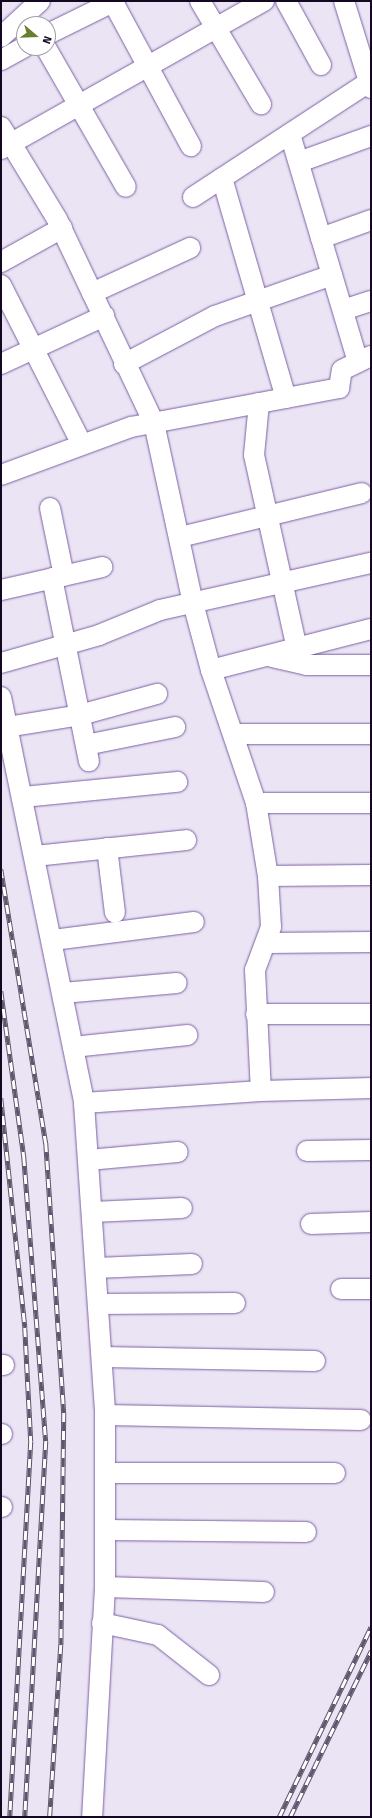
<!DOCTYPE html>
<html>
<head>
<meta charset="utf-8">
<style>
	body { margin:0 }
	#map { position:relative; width:372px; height:1818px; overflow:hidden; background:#eae4f4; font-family:"Fira Sans",sans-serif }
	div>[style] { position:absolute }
	.roads { filter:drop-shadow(0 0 1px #7d60a5) drop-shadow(0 0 1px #7d60a5) }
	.minor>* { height:20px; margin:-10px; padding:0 10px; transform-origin:10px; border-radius:10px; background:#fff }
	.rail>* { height:4.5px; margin-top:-2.25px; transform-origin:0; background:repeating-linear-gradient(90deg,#fff 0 9px,#60566c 0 18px); box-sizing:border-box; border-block:1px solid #60566c }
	span { translate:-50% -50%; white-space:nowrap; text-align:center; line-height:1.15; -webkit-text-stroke:4px #fff; paint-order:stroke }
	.frame { position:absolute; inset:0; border:2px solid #130721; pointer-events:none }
	.north { position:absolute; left:16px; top:16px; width:40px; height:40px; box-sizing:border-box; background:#fff; border:1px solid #a19ca6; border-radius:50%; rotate:109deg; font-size:11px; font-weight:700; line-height:16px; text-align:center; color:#130721 }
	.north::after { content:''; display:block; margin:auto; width:14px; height:18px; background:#697e2f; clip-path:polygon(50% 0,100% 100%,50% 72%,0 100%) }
</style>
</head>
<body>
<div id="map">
	<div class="roads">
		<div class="minor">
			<i style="left:200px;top:1px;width:120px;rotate:59.4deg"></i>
			<i style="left:286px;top:1px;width:73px;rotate:61.3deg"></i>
			<i style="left:344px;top:1px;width:91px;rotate:72.8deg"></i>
			<i style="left:113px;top:2px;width:164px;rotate:61.6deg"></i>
			<i style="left:48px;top:34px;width:75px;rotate:-26.2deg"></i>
			<i style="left:1px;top:37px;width:53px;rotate:-42.7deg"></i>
			<i style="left:46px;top:48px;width:160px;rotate:60.1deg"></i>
			<i style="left:1px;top:60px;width:26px;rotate:-29deg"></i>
			<i style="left:1px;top:127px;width:108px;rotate:58.7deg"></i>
			<i style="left:57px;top:219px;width:226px;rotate:64.6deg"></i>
			<i style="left:154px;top:423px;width:184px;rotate:77.8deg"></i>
			<i style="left:193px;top:603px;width:69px;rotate:75deg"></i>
			<i style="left:211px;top:670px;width:140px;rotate:71.3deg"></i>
			<i style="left:256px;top:803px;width:74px;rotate:80.7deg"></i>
			<i style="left:268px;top:876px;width:51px;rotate:86.6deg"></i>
			<i style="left:271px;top:927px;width:46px;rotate:110.4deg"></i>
			<i style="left:255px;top:970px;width:121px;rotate:87.2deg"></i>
			<i style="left:290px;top:134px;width:238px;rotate:73.4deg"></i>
			<i style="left:1px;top:149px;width:302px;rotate:-29.4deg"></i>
			<i style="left:299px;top:162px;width:77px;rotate:-19.9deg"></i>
			<i style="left:222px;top:178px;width:229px;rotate:73.8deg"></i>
			<i style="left:193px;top:197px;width:210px;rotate:-33.2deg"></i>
			<i style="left:321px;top:238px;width:53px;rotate:-19.8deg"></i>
			<i style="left:1px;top:262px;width:70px;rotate:-29.1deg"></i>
			<i style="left:1px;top:285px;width:177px;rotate:63.1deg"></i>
			<i style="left:92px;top:293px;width:108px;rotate:-24.7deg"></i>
			<i style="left:343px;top:310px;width:29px;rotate:-18deg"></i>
			<i style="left:1px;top:364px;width:114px;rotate:-25deg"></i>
			<i style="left:124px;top:364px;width:103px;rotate:-27.8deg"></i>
			<i style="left:215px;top:316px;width:124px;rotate:-19.3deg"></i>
			<i style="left:259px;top:403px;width:52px;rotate:95.5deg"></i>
			<i style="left:254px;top:455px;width:199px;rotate:77.5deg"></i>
			<i style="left:1px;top:475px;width:139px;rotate:-20.3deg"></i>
			<i style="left:131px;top:427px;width:212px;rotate:-10.6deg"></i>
			<i style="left:339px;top:388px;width:18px;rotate:-81deg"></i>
			<i style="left:342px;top:370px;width:32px;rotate:-26deg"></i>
			<i style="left:50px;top:508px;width:69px;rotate:78.4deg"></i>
			<i style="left:180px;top:537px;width:187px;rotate:-13.6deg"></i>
			<i style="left:52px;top:578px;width:187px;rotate:78.6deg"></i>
			<i style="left:1px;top:590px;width:104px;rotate:-12.8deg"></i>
			<i style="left:272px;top:657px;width:35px;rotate:13deg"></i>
			<i style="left:306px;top:665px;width:65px"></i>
			<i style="left:1px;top:663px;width:102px;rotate:-15.9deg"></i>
			<i style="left:99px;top:635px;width:66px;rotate:-22.3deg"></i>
			<i style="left:160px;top:610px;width:216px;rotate:-12.6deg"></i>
			<i style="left:211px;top:670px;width:165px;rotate:-14.4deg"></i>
			<i style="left:1px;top:697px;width:414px;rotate:78.4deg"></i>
			<i style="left:84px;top:1103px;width:313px;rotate:86.1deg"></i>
			<i style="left:105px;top:1415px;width:172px;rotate:90deg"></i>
			<i style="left:105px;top:1587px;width:230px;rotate:93.2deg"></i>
			<i style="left:7px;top:727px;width:74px;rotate:-9.3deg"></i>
			<i style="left:80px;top:715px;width:80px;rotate:-15.3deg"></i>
			<i style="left:236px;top:734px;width:135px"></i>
			<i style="left:86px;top:745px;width:91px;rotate:-11.4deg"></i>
			<i style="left:23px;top:797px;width:155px;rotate:-5.6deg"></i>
			<i style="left:256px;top:803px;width:115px"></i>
			<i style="left:107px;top:848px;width:65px;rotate:83deg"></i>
			<i style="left:35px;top:856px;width:152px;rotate:-6deg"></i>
			<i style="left:268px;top:876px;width:103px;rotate:-0.6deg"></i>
			<i style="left:53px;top:940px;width:142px;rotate:-7.3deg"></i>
			<i style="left:267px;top:943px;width:104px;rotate:-0.6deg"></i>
			<i style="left:63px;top:993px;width:114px;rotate:-5deg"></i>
			<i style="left:256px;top:1014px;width:115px"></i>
			<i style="left:73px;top:1047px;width:115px;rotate:-6deg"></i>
			<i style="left:84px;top:1103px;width:177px;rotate:-3.9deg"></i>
			<i style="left:261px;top:1091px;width:110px;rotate:-1.6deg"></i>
			<i style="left:307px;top:1151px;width:64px;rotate:-0.9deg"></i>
			<i style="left:88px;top:1160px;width:90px;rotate:-5.1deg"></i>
			<i style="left:92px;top:1212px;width:90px;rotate:-2.5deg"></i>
			<i style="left:311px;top:1224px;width:60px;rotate:-1.9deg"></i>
			<i style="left:96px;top:1268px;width:96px;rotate:-2.4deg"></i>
			<i style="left:341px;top:1289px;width:30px"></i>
			<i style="left:99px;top:1304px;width:136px;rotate:-0.4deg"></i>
			<i style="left:103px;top:1357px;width:212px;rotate:1.1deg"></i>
			<i style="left:1px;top:1365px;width:3px"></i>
			<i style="left:105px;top:1415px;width:256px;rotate:1.1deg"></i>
			<i style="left:1px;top:1434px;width:1px"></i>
			<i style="left:105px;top:1473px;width:230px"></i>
			<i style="left:1px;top:1507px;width:1px"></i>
			<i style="left:105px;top:1530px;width:201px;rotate:0.6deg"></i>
			<i style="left:105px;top:1587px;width:159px;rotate:1.8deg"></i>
			<i style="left:102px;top:1623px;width:57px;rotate:12.1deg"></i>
			<i style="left:158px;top:1635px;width:65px;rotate:38.1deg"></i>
		</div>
	</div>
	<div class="rail">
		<i style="left:1px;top:869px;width:278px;rotate:80.7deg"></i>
		<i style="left:46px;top:1143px;width:271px;rotate:86.2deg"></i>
		<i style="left:64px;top:1413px;width:232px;rotate:90.7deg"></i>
		<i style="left:61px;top:1645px;width:172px;rotate:93.7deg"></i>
		<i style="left:1px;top:991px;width:168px;rotate:82.1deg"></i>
		<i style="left:24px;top:1157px;width:285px;rotate:85.6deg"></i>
		<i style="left:46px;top:1441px;width:377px;rotate:93.2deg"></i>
		<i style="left:1px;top:1098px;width:231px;rotate:84deg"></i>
		<i style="left:25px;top:1328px;width:113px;rotate:87deg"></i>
		<i style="left:31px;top:1441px;width:377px;rotate:93.2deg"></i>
		<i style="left:279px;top:1817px;width:211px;rotate:-64.2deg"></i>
		<i style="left:290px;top:1817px;width:185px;rotate:-64deg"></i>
	</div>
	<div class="frame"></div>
	<div class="north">N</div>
</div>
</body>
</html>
